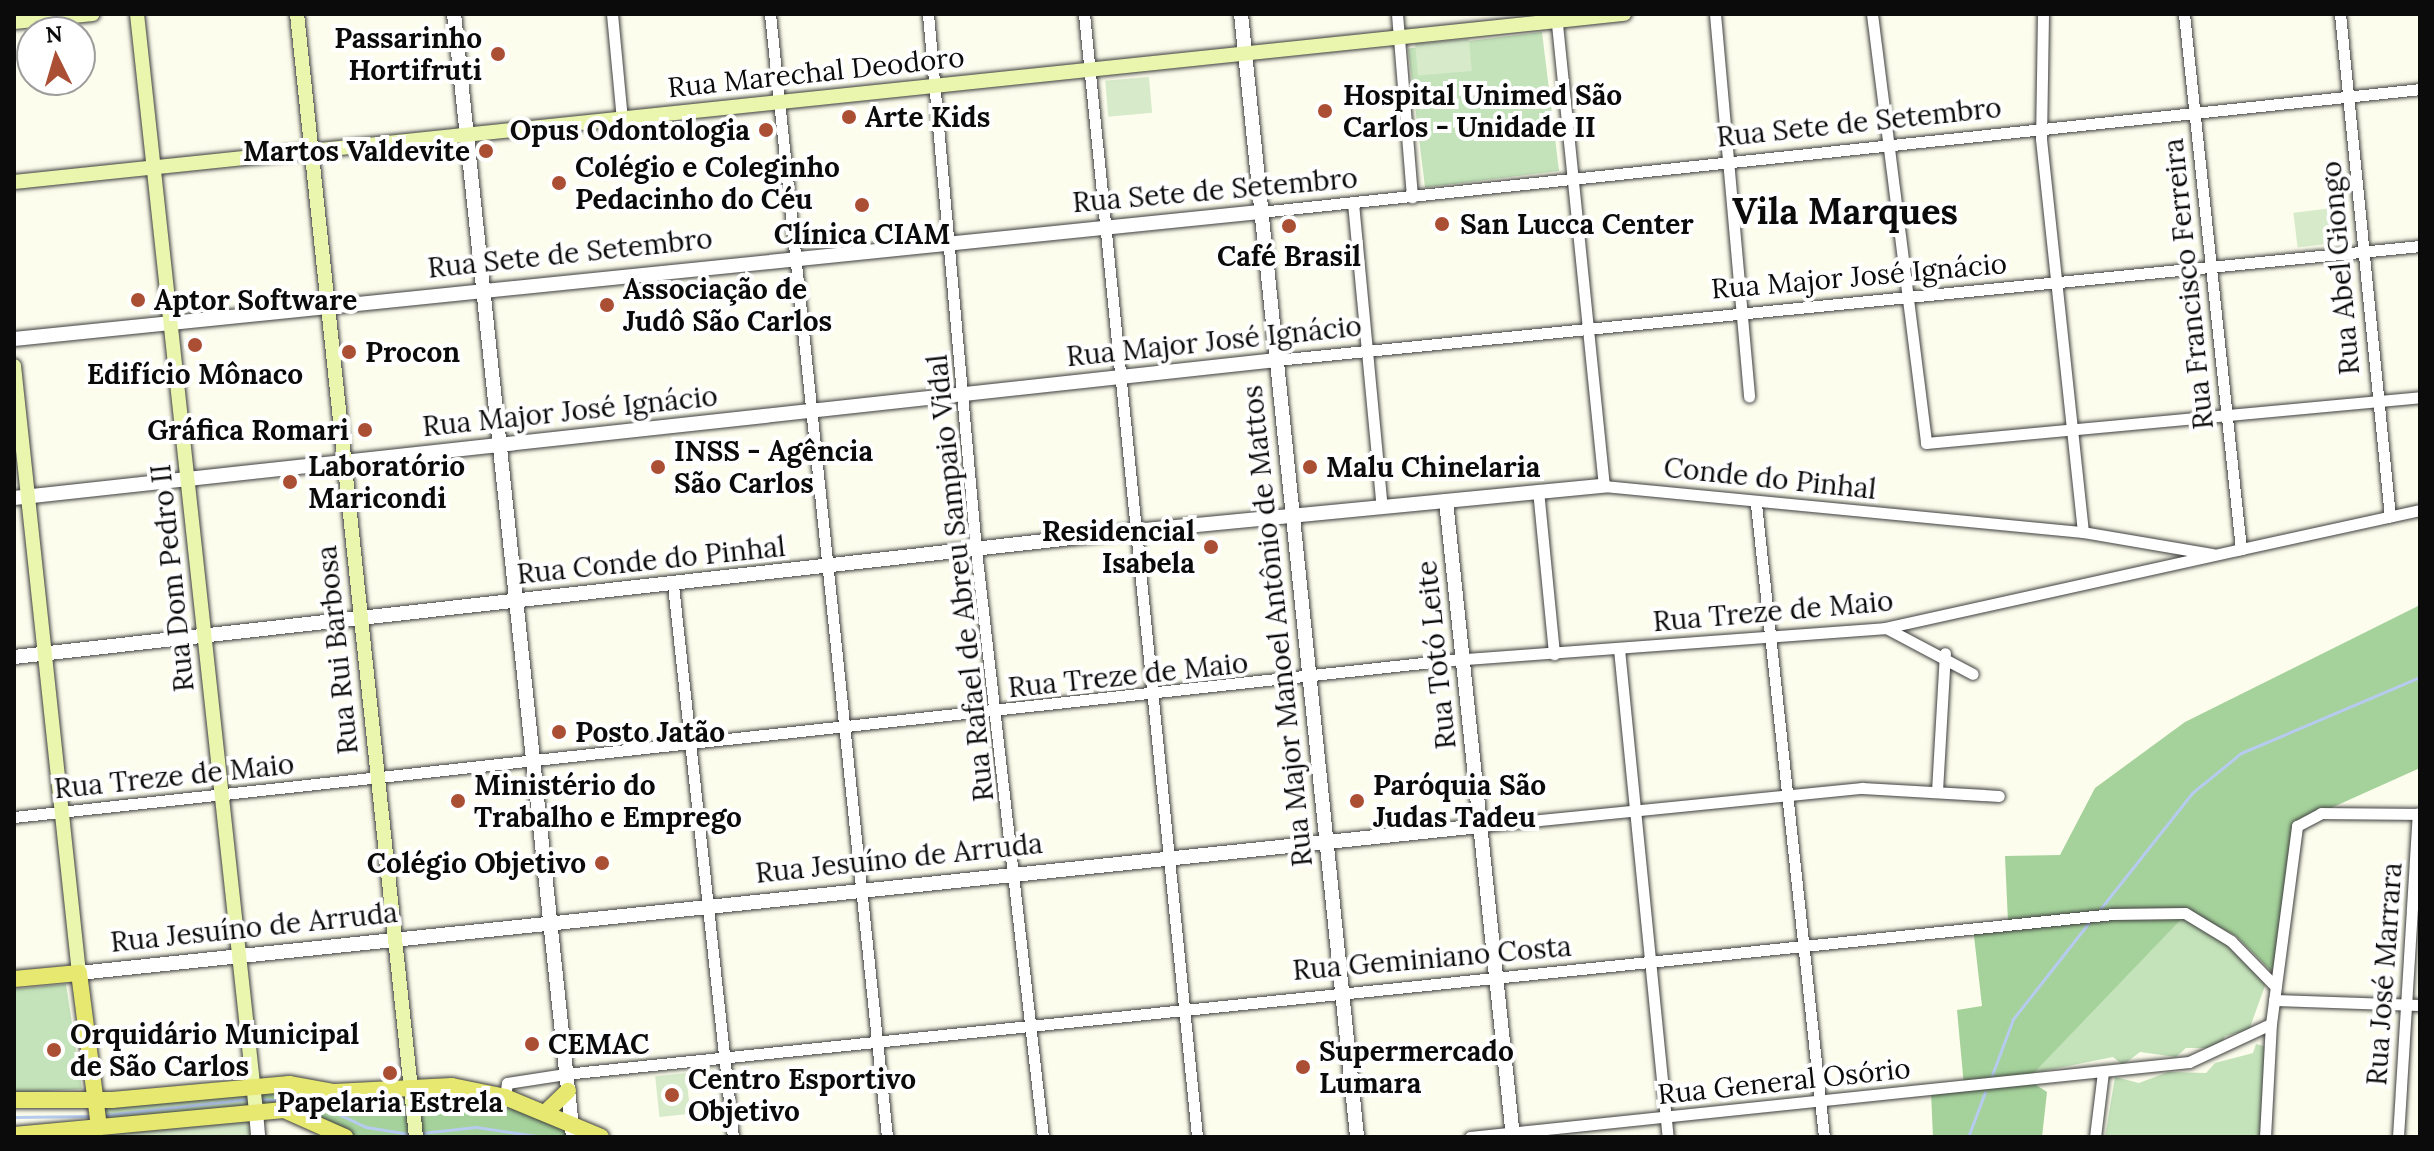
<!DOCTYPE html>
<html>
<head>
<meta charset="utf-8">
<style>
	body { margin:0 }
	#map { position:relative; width:2434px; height:1151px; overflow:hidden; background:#fcfdec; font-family:Lora,serif }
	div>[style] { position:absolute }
	.green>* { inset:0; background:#c4e3ba; transform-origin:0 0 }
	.forest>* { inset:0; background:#a5d29b }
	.pitch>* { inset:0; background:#d7ebcb; transform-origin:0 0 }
	.stream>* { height:3px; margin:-1.5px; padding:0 1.5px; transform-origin:1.5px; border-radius:1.5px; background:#b6cbee }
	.roads { filter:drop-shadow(0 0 2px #3e3e3e) drop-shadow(0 0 2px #3e3e3e) }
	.minor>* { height:11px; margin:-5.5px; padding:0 5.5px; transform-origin:5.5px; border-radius:5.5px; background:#fff }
	.tertiary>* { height:14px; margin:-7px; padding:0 7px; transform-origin:7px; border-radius:7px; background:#fff }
	.secondary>* { height:14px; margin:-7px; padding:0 7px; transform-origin:7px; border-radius:7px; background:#eaf5ae }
	.primary>* { height:16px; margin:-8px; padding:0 8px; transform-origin:8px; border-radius:8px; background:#e6e870 }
	.dots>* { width:22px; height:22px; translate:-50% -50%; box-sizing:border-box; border:4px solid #fff; border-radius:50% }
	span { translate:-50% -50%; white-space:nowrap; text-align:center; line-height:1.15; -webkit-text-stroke:8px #fff; paint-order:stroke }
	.poi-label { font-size:28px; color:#0b0b0b; font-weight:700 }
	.right { translate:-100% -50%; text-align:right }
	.left { translate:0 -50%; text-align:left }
	.street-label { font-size:28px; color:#0b0b0b }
	.district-label { font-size:36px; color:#0b0b0b; font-weight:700 }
	.frame { position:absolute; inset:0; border:16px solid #0b0b0b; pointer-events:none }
	.north { position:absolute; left:16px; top:16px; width:80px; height:80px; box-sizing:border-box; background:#fff; border:2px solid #9d9d9d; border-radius:50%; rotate:355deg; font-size:22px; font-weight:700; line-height:32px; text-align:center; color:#0b0b0b }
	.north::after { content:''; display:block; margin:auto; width:28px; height:36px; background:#aa4e34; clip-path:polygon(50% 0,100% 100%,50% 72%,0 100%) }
</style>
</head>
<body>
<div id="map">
	<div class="green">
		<i style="left:1542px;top:32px;width:140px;height:135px;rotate:83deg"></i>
		<i style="clip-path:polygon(2185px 914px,2270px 972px,2249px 1030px,2225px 1036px,2220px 1048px,2186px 1048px,2176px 1057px,2140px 1052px,2123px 1065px,2113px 1057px,2033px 1073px)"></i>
		<i style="clip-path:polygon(66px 984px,82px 1089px,14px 1093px,14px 989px)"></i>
		<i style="clip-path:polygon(2256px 1044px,2267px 1047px,2262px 1137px,2105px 1137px,2115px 1077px,2139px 1083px,2168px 1072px,2206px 1073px,2215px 1063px,2253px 1053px)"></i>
		<i style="clip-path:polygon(253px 1087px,256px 1106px,99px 1127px,97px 1100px)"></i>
	</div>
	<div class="forest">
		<i style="clip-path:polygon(2420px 605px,2420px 768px,2302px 821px,2280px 980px,2236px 936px,2189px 911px,2027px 1080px,1964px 1086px,1957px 1010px,1982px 1006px,1973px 927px,2008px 922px,2005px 856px,2060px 855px,2095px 788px,2185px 722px)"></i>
		<i style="clip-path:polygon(2033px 1083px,2047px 1092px,2042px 1137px,1933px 1137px,1931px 1092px)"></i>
		<i style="clip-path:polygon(452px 1086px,601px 1137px,345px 1137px,284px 1110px,256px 1112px,253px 1087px)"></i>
	</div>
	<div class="pitch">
		<i style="left:1469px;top:39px;width:32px;height:54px;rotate:85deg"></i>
		<i style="left:1149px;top:77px;width:36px;height:44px;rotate:85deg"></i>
		<i style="left:2341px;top:207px;width:35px;height:48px;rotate:83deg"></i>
		<i style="left:686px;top:1073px;width:41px;height:31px;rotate:84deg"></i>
		<i style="clip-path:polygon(249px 1119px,253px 1137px,107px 1137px,107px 1132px)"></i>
	</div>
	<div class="stream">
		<i style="left:2101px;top:908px;width:147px;rotate:-51.6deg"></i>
		<i style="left:2192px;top:793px;width:63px;rotate:-39.2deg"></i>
		<i style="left:2241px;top:753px;width:194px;rotate:-23deg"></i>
		<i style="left:1992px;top:1075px;width:60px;rotate:-69.4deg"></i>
		<i style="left:2013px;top:1019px;width:125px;rotate:-51.8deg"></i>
		<i style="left:260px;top:1099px;width:55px;rotate:4.2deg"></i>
		<i style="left:315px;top:1103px;width:56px;rotate:25.2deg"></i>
		<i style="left:366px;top:1127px;width:44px;rotate:9.2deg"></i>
		<i style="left:105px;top:1115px;width:144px;rotate:-6.4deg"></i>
		<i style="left:14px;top:1117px;width:79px;rotate:-0.7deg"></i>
		<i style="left:421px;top:1133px;width:55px;rotate:-6.2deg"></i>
		<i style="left:476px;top:1127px;width:69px;rotate:8.4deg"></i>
		<i style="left:1968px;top:1137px;width:48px;rotate:-69.3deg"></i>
	</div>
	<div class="roads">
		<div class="minor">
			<i style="left:612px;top:14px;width:105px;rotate:84.6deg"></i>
			<i style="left:770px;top:14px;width:1129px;rotate:84.05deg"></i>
			<i style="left:928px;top:14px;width:538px;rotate:84.88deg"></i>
			<i style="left:976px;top:550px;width:591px;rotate:83.49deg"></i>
			<i style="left:1084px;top:14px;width:1129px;rotate:84.25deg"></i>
			<i style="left:1397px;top:14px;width:184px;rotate:85.3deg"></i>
			<i style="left:1556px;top:14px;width:474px;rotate:84.2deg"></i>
			<i style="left:1604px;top:486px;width:481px;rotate:5.5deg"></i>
			<i style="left:2083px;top:532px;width:131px;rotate:9.7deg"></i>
			<i style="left:1715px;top:14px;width:384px;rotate:84.9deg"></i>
			<i style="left:1872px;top:14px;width:432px;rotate:82.8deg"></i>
			<i style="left:1926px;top:443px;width:496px;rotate:-5.3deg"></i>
			<i style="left:2043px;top:14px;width:125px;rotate:90.9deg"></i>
			<i style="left:2041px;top:139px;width:395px;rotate:83.9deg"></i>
			<i style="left:2184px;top:14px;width:538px;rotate:83.92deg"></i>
			<i style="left:2340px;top:14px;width:505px;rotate:84.32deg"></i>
			<i style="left:1353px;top:203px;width:305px;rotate:84.6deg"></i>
			<i style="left:1260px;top:212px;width:1167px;rotate:-6.05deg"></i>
			<i style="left:1276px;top:360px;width:1150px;rotate:-5.69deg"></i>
			<i style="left:1538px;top:490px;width:165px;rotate:84.4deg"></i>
			<i style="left:1756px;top:504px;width:637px;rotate:83.87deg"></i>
			<i style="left:2237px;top:550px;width:187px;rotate:-12.3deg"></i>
			<i style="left:673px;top:585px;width:555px;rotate:83.8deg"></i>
			<i style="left:1886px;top:628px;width:98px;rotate:27.9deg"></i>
			<i style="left:1619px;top:649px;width:490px;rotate:84.3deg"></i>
			<i style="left:1937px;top:791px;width:138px;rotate:-86.7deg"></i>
			<i style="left:14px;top:817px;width:1446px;rotate:-6.24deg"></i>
			<i style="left:1451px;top:660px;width:435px;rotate:-4.2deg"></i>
			<i style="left:1885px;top:628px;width:365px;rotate:-12.5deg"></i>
			<i style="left:1480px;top:826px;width:384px;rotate:-5.7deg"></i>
			<i style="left:1862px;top:788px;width:137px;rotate:3.3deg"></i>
			<i style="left:2274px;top:1000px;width:146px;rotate:2deg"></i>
			<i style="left:505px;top:1097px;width:14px;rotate:-82deg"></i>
			<i style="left:507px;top:1083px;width:59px;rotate:-8.8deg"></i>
			<i style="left:565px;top:1074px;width:1555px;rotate:-5.9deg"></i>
			<i style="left:2112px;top:914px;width:73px;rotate:-0.8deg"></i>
			<i style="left:2185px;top:913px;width:54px;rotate:31.3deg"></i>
			<i style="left:2231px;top:941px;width:64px;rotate:45.6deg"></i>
			<i style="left:1470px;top:1137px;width:723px;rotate:-5.96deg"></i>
			<i style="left:2189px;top:1062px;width:90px;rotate:-24.9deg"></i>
			<i style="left:2095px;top:1137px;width:65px;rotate:-83deg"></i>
			<i style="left:2265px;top:1137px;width:113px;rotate:-87deg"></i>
			<i style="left:2271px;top:1024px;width:200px;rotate:-82.5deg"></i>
			<i style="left:2297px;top:826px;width:27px;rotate:-28deg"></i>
			<i style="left:2321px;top:813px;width:99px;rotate:0.6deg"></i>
			<i style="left:2398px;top:1137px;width:324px;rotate:-86.5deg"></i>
		</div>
		<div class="tertiary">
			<i style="left:454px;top:14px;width:1129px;rotate:83.95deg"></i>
			<i style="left:1241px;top:14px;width:1129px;rotate:84.1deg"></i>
			<i style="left:14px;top:339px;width:1252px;rotate:-5.82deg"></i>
			<i style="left:14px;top:498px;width:1270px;rotate:-6.24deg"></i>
			<i style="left:1446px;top:501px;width:640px;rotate:83.99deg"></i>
			<i style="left:14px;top:657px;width:1127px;rotate:-6.42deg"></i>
			<i style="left:1134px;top:531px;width:472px;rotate:-5.5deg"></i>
			<i style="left:79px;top:973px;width:1409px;rotate:-5.99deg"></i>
			<i style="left:256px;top:1112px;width:25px;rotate:85deg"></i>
		</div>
		<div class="secondary">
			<i style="left:137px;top:14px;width:1104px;rotate:83.81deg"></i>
			<i style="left:297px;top:14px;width:1129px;rotate:83.95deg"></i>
			<i style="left:14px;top:22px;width:79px;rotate:-5.8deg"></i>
			<i style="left:14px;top:182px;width:1619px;rotate:-5.96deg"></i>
			<i style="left:14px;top:366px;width:610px;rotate:83.89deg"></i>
		</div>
		<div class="primary">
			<i style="left:14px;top:979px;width:65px;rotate:-5.3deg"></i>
			<i style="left:79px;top:973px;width:155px;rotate:82.6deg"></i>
			<i style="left:14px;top:1100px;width:98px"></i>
			<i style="left:112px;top:1100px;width:178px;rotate:-5.2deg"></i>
			<i style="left:289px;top:1084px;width:46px;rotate:10.1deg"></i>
			<i style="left:334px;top:1092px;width:118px;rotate:-2.9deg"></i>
			<i style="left:452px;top:1086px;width:54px;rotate:11.7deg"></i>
			<i style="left:505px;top:1097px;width:104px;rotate:22.6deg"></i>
			<i style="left:545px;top:1113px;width:32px;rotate:-44deg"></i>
			<i style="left:14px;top:1135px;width:271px;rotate:-5.3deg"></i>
			<i style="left:284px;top:1110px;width:67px;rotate:23.9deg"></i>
		</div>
	</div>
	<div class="dots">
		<i style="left:498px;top:54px;background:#aa4e34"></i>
		<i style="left:1325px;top:111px;background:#aa4e34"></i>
		<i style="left:849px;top:117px;background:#aa4e34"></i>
		<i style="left:766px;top:130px;background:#aa4e34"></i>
		<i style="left:486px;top:151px;background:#aa4e34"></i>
		<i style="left:559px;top:183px;background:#aa4e34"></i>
		<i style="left:862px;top:205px;background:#aa4e34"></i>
		<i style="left:1442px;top:224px;background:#aa4e34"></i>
		<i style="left:1289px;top:226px;background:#aa4e34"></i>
		<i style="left:138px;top:300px;background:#aa4e34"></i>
		<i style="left:607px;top:305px;background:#aa4e34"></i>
		<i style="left:195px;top:345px;background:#aa4e34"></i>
		<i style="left:349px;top:352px;background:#aa4e34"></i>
		<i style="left:365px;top:430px;background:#aa4e34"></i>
		<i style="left:658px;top:467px;background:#aa4e34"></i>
		<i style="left:1310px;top:467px;background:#aa4e34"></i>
		<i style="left:290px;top:482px;background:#aa4e34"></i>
		<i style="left:1211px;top:547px;background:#aa4e34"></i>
		<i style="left:559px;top:732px;background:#aa4e34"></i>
		<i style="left:458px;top:801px;background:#aa4e34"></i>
		<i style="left:1357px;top:801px;background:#aa4e34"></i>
		<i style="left:602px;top:863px;background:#aa4e34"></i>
		<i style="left:532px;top:1044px;background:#aa4e34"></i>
		<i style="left:54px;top:1050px;background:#aa4e34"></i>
		<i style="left:1303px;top:1067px;background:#aa4e34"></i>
		<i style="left:390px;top:1073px;background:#aa4e34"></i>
		<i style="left:672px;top:1095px;background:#aa4e34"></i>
	</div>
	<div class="poi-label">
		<span class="right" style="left:482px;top:54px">Passarinho<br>Hortifruti</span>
		<span class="left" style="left:1343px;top:111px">Hospital Unimed São<br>Carlos - Unidade II</span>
		<span class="left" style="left:865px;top:117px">Arte Kids</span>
		<span class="right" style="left:750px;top:130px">Opus Odontologia</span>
		<span class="right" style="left:470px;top:151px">Martos Valdevite</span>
		<span class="left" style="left:575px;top:183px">Colégio e Coleginho<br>Pedacinho do Céu</span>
		<span class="left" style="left:1460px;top:224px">San Lucca Center</span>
		<span style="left:862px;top:234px">Clínica CIAM</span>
		<span style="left:1289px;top:256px">Café Brasil</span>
		<span class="left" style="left:623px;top:305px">Associação de<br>Judô São Carlos</span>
		<span class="left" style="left:154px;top:300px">Aptor Software</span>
		<span class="left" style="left:365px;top:352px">Procon</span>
		<span style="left:195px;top:374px">Edifício Mônaco</span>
		<span class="right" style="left:349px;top:430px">Gráfica Romari</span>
		<span class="left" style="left:674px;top:467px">INSS - Agência<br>São Carlos</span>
		<span class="left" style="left:308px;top:482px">Laboratório<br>Maricondi</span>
		<span class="left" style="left:1326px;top:467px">Malu Chinelaria</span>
		<span class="right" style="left:1195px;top:547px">Residencial<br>Isabela</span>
		<span class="left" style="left:575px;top:732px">Posto Jatão</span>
		<span class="left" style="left:474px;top:801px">Ministério do<br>Trabalho e Emprego</span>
		<span class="left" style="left:1373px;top:801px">Paróquia São<br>Judas Tadeu</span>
		<span class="right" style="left:586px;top:863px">Colégio Objetivo</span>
		<span class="left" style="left:70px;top:1050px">Orquidário Municipal<br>de São Carlos</span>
		<span class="left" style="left:548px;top:1044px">CEMAC</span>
		<span class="left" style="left:1319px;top:1067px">Supermercado<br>Lumara</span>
		<span class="left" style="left:688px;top:1095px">Centro Esportivo<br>Objetivo</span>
		<span style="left:390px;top:1102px">Papelaria Estrela</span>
	</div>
	<div class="street-label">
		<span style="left:816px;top:72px;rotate:-6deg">Rua Marechal Deodoro</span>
		<span style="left:1859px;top:122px;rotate:-6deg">Rua Sete de Setembro</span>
		<span style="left:1215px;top:190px;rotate:-5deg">Rua Sete de Setembro</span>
		<span style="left:570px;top:253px;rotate:-6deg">Rua Sete de Setembro</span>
		<span style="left:2340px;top:268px;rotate:-95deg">Rua Abel Giongo</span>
		<span style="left:1859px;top:276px;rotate:-5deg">Rua Major José Ignácio</span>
		<span style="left:2188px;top:284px;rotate:-96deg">Rua Francisco Ferreira</span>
		<span style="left:1214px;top:341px;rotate:-6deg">Rua Major José Ignácio</span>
		<span style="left:570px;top:411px;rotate:-6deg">Rua Major José Ignácio</span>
		<span style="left:1770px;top:478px;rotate:6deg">Conde do Pinhal</span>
		<span style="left:651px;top:560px;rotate:-6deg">Rua Conde do Pinhal</span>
		<span style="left:172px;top:578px;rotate:-96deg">Rua Dom Pedro II</span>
		<span style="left:960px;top:578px;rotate:-96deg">Rua Rafael de Abreu Sampaio Vidal</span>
		<span style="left:1773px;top:611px;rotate:-5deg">Rua Treze de Maio</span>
		<span style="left:1277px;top:626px;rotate:-96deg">Rua Major Manoel Antônio de Mattos</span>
		<span style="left:337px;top:650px;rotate:-96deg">Rua Rui Barbosa</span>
		<span style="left:1436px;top:655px;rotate:-96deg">Rua Totó Leite</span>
		<span style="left:1128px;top:675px;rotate:-6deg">Rua Treze de Maio</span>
		<span style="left:174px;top:776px;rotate:-6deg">Rua Treze de Maio</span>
		<span style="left:899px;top:858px;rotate:-6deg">Rua Jesuíno de Arruda</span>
		<span style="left:254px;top:927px;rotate:-6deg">Rua Jesuíno de Arruda</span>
		<span style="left:1432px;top:958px;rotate:-5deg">Rua Geminiano Costa</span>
		<span style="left:2384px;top:974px;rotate:-86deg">Rua José Marrara</span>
		<span style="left:1784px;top:1081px;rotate:-6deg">Rua General Osório</span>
	</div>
	<div class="district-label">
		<span style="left:1845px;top:212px">Vila Marques</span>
	</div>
	<div class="frame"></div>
	<div class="north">N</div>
</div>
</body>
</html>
